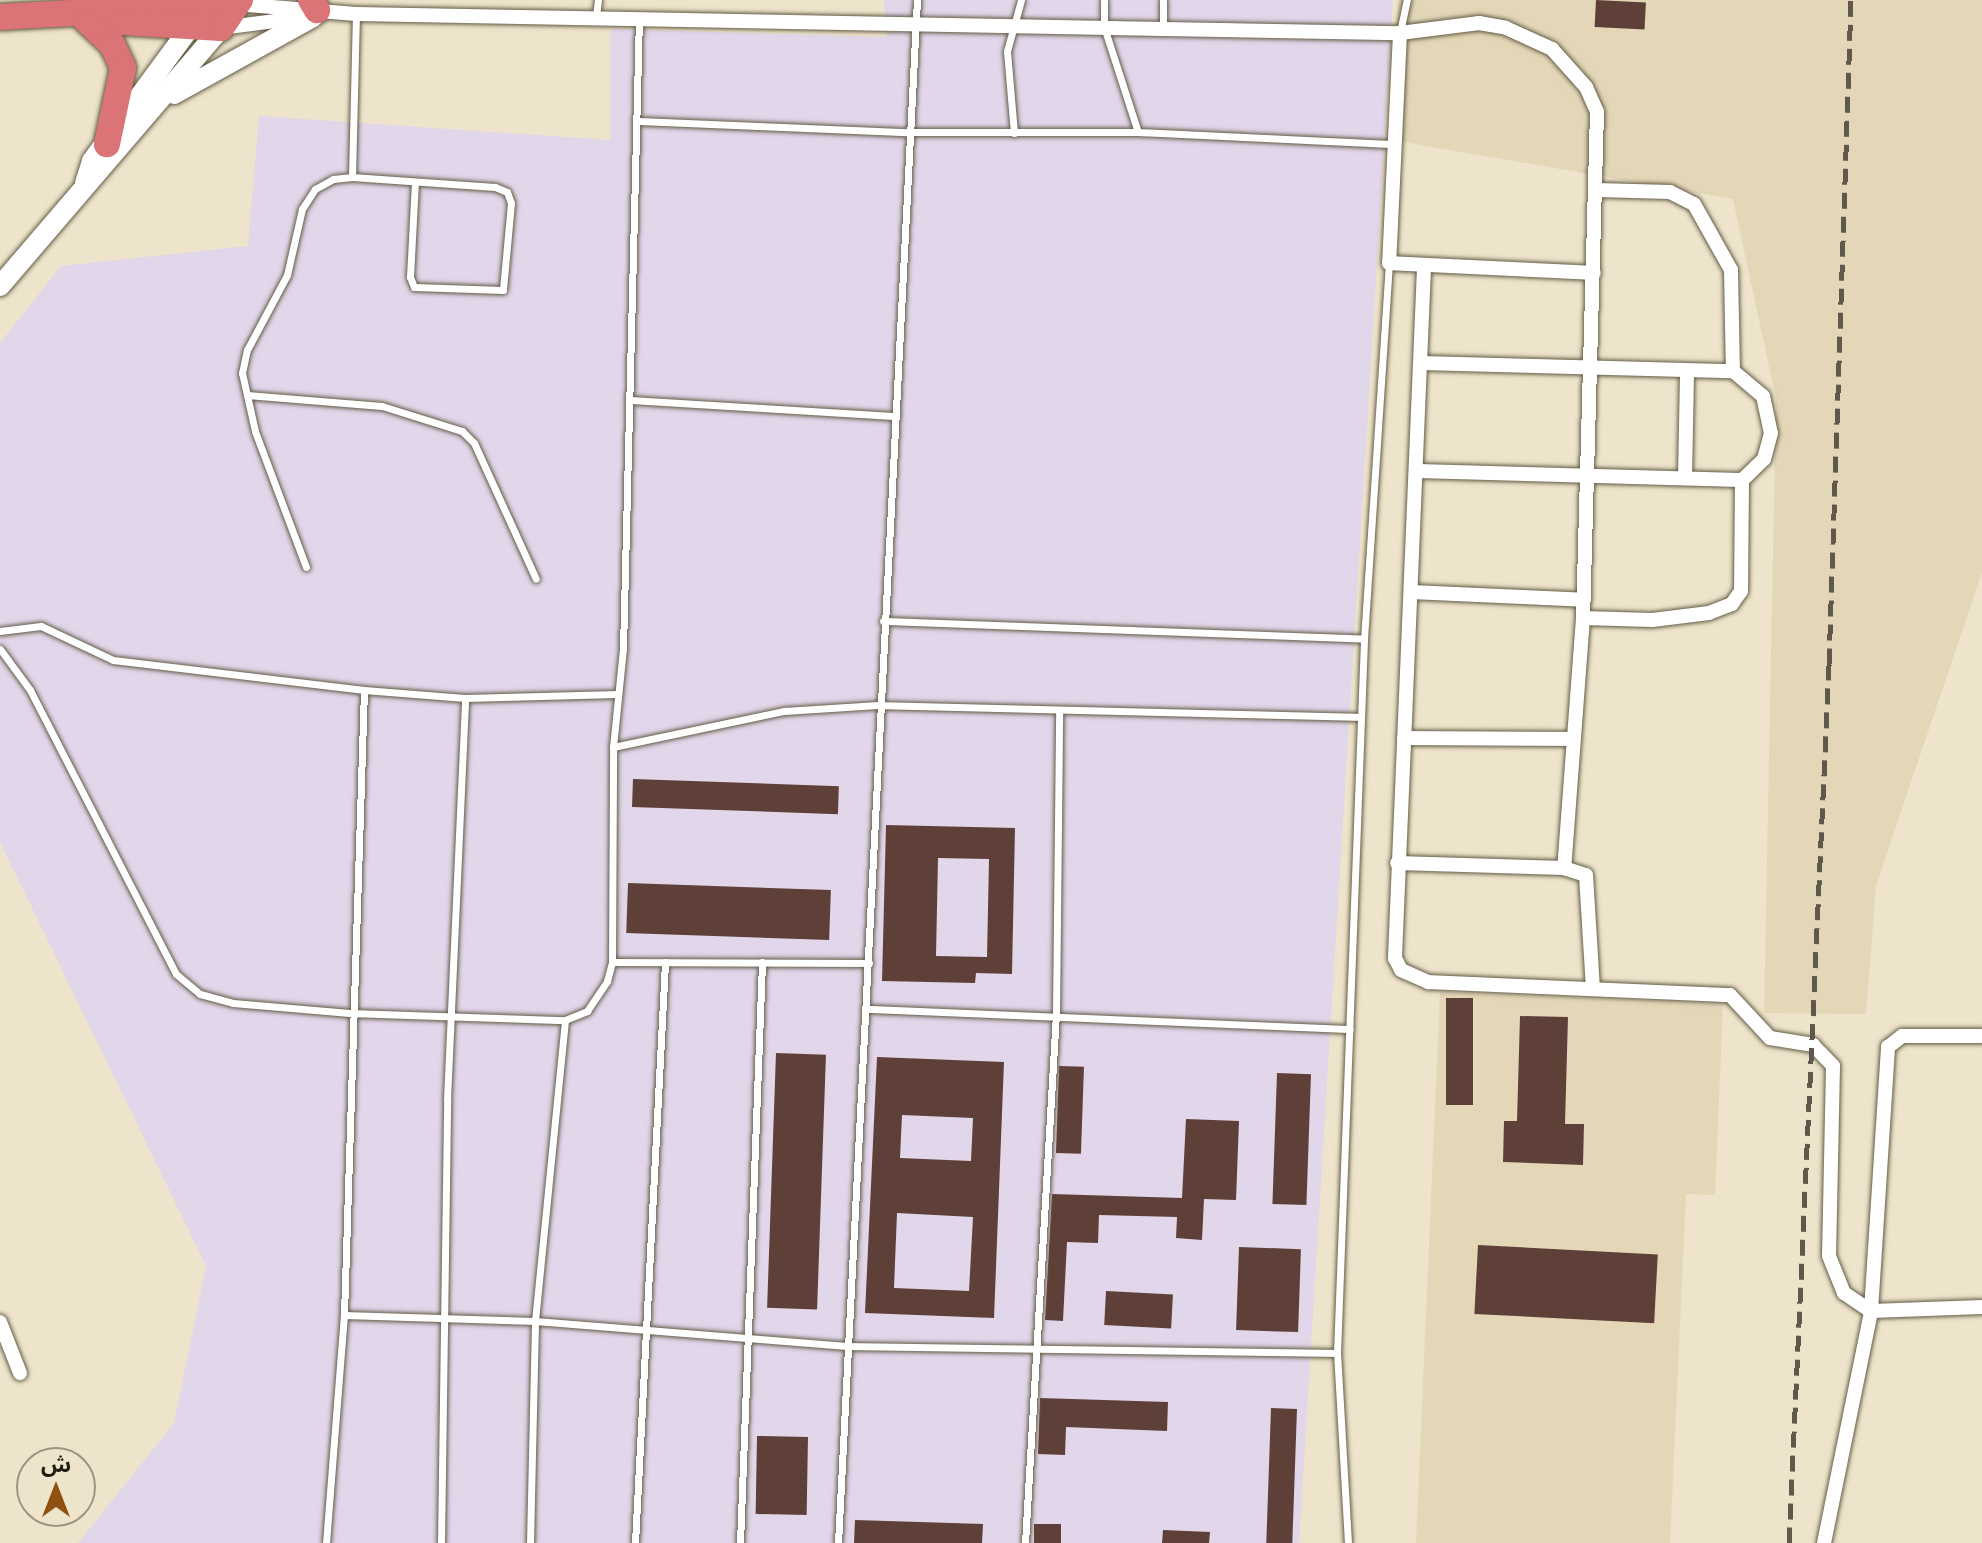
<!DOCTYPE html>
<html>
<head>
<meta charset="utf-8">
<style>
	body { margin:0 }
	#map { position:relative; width:1982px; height:1543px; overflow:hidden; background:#eee4cb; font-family:Helvetica,"Noto Sans Arabic",sans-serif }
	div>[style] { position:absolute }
	.commercial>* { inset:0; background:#e1d6ea }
	.built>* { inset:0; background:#e3d7b8 }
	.building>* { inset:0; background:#5f4038; transform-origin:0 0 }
	.roads { filter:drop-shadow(0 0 2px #645c46) drop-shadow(0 0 2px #645c46) }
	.lane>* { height:7px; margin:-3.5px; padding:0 3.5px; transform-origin:3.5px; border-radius:3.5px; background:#fff }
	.street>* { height:14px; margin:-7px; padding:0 7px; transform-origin:7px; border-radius:7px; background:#fff }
	.secondary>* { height:20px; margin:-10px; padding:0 10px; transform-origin:10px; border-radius:10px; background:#fff }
	.highway>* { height:26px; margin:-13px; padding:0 13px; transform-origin:13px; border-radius:13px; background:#db7477 }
	.rail>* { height:5px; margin-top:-2.5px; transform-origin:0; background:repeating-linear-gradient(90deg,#5e594b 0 16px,transparent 0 24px) }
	span { translate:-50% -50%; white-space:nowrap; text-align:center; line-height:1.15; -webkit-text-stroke:8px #eee4cb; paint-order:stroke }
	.north { position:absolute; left:16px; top:1447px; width:80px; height:80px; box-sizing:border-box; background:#eee4cb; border:2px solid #9c9582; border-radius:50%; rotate:0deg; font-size:22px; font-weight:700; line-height:32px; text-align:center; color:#211e14 }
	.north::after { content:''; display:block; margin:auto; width:28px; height:36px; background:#8e5112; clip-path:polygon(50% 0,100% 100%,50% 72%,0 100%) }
</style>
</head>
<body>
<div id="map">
	<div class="commercial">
		<i style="clip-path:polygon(884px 0,1393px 0,1299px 1543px,78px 1543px,174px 1423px,206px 1266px,0 842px,0 343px,61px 266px,248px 246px,259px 116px,610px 140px,611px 29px,887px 37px)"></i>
	</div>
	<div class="built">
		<i style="clip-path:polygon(1398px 0,1982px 0,1982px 572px,1876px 886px,1866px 1014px,1764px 1013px,1776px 399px,1733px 199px,1392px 140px)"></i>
		<i style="clip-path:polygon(1440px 992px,1723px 1004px,1715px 1195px,1686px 1194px,1670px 1543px,1416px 1543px)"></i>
	</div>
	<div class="building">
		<i style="left:1596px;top:0;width:50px;height:27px;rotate:3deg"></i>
		<i style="left:633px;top:779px;width:206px;height:28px;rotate:2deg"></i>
		<i style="clip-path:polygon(evenodd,886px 825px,1015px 828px,1012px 974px,976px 973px,975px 983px,882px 981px,886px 825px,938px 858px,989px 859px,987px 957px,936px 956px,938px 858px)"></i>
		<i style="left:628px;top:883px;width:203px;height:50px;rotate:2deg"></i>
		<i style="left:1446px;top:998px;width:27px;height:107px"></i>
		<i style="clip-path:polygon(1520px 1016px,1568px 1017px,1565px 1124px,1584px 1124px,1583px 1165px,1503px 1162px,1504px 1121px,1517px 1121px)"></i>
		<i style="left:776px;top:1053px;width:50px;height:255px;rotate:2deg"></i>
		<i style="clip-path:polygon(evenodd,877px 1057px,1004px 1062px,994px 1318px,865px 1313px,877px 1057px,902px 1115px,973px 1118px,971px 1161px,900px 1158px,902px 1115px,877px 1057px,897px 1213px,973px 1217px,969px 1291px,894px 1288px,897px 1213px)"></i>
		<i style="left:1059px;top:1066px;width:25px;height:87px;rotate:2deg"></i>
		<i style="left:1277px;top:1073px;width:34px;height:131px;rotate:2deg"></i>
		<i style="clip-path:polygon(1186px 1119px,1239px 1121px,1236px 1200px,1204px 1199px,1202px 1240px,1176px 1238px,1177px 1217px,1099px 1215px,1098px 1243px,1067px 1242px,1063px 1321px,1045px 1320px,1052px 1194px,1182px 1198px)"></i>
		<i style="left:1478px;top:1245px;width:180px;height:69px;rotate:3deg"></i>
		<i style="left:1239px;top:1247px;width:62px;height:83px;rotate:2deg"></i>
		<i style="left:1106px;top:1291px;width:67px;height:34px;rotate:3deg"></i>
		<i style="clip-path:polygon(1040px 1398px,1168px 1402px,1167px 1431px,1066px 1427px,1065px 1455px,1038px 1454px)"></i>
		<i style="left:1271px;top:1408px;width:26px;height:135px;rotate:2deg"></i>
		<i style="left:757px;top:1436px;width:51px;height:78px;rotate:1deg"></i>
		<i style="clip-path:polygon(855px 1520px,983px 1524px,982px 1543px,854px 1543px)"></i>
		<i style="left:1034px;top:1524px;width:27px;height:19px"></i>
		<i style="clip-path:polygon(1163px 1530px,1210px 1532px,1209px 1543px,1162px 1543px)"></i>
	</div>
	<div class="roads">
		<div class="lane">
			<i style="left:1104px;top:0;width:27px;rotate:90deg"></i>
			<i style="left:1104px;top:27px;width:110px;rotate:72.1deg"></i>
			<i style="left:596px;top:16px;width:16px;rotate:-83deg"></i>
			<i style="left:1163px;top:29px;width:29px;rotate:-90deg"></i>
			<i style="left:1400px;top:32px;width:33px;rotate:-78deg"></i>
			<i style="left:639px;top:121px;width:268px;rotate:2.4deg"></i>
			<i style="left:907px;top:132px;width:231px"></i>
			<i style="left:1138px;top:132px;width:258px;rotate:2.7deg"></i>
			<i style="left:1014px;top:133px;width:82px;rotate:-94.9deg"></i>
			<i style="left:1007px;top:51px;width:53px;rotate:-74.6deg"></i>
			<i style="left:352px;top:177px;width:162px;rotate:-88.6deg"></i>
			<i style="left:247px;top:395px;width:135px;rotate:4.7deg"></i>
			<i style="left:382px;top:406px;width:84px;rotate:17.4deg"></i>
			<i style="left:462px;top:431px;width:17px;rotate:45deg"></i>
			<i style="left:474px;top:443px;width:149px;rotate:65.5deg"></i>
			<i style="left:630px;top:400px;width:264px;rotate:3.5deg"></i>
			<i style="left:306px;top:567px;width:145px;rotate:-110.6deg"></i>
			<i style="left:255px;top:431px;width:59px;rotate:-102.6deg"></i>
			<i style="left:242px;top:373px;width:24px;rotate:-78deg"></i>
			<i style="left:247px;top:350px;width:85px;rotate:-61.9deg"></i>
			<i style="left:287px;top:275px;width:68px;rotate:-77.2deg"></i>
			<i style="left:302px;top:209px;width:24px;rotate:-57deg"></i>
			<i style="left:315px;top:189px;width:21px;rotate:-29deg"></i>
			<i style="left:333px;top:179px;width:19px;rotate:-6deg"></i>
			<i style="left:352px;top:177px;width:143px;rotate:4deg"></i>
			<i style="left:495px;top:187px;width:13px;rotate:23deg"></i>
			<i style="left:507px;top:192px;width:12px;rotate:70deg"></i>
			<i style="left:511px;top:203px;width:87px;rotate:95.3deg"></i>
			<i style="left:503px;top:290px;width:89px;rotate:-178.1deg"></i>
			<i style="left:414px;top:287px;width:11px;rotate:-112deg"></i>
			<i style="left:410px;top:277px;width:95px;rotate:-87deg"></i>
			<i style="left:883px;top:621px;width:481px;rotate:2.1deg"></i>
			<i style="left:0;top:631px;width:41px;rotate:-7deg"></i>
			<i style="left:41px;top:626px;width:80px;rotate:25.3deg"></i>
			<i style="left:113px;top:660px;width:253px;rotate:6.8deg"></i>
			<i style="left:364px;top:690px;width:101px;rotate:4.5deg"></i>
			<i style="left:465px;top:698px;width:152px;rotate:-1.5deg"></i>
			<i style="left:0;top:649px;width:51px;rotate:53.8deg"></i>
			<i style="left:30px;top:690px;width:319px;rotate:62.8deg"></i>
			<i style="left:176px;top:974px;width:31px;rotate:40deg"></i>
			<i style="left:200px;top:994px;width:34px;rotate:15deg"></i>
			<i style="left:233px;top:1003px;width:117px;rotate:4.9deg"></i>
			<i style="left:350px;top:1013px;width:215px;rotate:1.9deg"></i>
			<i style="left:565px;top:1020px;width:24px;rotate:-22deg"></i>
			<i style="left:587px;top:1011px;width:36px;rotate:-56deg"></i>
			<i style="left:607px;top:981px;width:20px;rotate:-75deg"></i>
			<i style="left:612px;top:962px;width:215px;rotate:-89.7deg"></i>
			<i style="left:613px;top:747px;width:99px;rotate:-84.2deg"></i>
			<i style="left:623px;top:649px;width:631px;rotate:-88.55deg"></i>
			<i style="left:613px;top:747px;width:175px;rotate:-11.9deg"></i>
			<i style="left:784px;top:711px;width:94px;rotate:-3.7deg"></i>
			<i style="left:878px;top:705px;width:483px;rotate:1.4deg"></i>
			<i style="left:612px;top:962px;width:257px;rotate:0.2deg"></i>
			<i style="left:869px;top:1009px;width:481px;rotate:2.4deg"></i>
			<i style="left:344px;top:1315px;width:191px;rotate:1.8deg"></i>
			<i style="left:535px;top:1321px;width:313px;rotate:4.6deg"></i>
			<i style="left:847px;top:1346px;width:490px;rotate:0.8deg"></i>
			<i style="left:326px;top:1543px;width:229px;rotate:-85.5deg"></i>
			<i style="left:344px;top:1315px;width:625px;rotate:-88.17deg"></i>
			<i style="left:441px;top:1543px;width:444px;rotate:-89.2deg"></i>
			<i style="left:447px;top:1099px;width:401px;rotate:-87.4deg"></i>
			<i style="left:530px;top:1543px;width:222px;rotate:-88.7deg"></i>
			<i style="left:535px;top:1321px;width:302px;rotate:-84.3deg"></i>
			<i style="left:635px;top:1543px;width:582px;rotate:-87.04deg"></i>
			<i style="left:740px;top:1543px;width:581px;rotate:-87.83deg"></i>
			<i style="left:838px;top:1543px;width:1545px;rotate:-87.07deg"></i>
			<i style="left:1025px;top:1543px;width:530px;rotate:-86.65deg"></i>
			<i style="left:1056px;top:1014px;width:304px;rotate:-89.4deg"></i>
			<i style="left:1348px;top:1543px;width:190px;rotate:-93.3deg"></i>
			<i style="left:1337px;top:1353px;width:715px;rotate:-87.83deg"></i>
			<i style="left:1364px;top:639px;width:377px;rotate:-86.2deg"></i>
		</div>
		<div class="street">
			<i style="left:236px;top:4px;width:120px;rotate:4.8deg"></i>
			<i style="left:356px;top:14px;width:807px;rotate:1.06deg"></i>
			<i style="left:1163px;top:29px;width:237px;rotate:1deg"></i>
			<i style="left:1400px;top:33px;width:80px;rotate:-7.2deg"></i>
			<i style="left:1479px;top:23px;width:27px;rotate:10deg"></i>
			<i style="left:1506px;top:28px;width:51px;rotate:24.5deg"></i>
			<i style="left:1552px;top:49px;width:51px;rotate:48.2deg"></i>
			<i style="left:1586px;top:87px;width:27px;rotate:66deg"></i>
			<i style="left:1597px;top:112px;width:506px;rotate:91.58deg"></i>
			<i style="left:1583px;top:618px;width:251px;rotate:94.3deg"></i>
			<i style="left:221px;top:28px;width:86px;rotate:-7.4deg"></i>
			<i style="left:1400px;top:33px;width:230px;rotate:92.7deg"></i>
			<i style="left:1389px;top:263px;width:205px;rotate:2.8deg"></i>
			<i style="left:1597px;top:190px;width:73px;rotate:1.6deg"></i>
			<i style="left:1670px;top:192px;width:27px;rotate:27deg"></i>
			<i style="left:1694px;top:204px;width:76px;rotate:60.7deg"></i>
			<i style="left:1731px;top:270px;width:101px;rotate:88.9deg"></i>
			<i style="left:1424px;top:268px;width:691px;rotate:92.41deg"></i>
			<i style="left:1395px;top:958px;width:13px;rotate:63deg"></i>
			<i style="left:1401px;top:970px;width:30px;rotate:24deg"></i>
			<i style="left:1428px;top:982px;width:302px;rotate:2.5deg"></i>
			<i style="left:1730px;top:995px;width:59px;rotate:47.1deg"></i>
			<i style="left:1770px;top:1038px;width:44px;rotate:9.2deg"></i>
			<i style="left:1813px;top:1045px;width:29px;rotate:46deg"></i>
			<i style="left:1833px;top:1066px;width:190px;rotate:91.2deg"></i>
			<i style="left:1829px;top:1256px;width:40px;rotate:68deg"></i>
			<i style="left:1844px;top:1293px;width:32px;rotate:34deg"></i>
			<i style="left:1871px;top:1311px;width:111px;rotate:-2.1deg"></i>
			<i style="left:1421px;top:363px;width:312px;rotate:1.5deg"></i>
			<i style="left:1733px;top:371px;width:39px;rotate:40deg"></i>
			<i style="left:1763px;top:396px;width:38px;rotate:78deg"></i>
			<i style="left:1771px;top:433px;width:27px;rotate:105deg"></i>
			<i style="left:1764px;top:459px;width:30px;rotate:136deg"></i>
			<i style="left:1742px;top:480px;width:111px;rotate:90.5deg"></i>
			<i style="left:1741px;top:591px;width:16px;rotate:125deg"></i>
			<i style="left:1732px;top:604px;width:25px;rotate:159deg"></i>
			<i style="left:1709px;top:613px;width:57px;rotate:173deg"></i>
			<i style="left:1652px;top:620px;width:69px;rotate:-178.3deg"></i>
			<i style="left:1416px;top:471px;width:326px;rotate:1.6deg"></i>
			<i style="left:1685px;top:478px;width:107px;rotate:-88.9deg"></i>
			<i style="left:1411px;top:592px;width:173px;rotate:2.6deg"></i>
			<i style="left:1404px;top:738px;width:169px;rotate:0.3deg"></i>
			<i style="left:1397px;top:863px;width:167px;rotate:1.7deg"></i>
			<i style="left:1564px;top:868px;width:23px;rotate:18deg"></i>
			<i style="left:1586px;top:875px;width:114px;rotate:86.5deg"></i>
			<i style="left:0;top:1322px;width:55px;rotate:68.6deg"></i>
			<i style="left:1824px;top:1543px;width:237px;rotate:-78.5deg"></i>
			<i style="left:1871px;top:1311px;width:265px;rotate:-86.3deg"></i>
			<i style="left:1888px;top:1047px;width:18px;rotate:-38deg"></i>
			<i style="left:1902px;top:1036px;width:80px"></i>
		</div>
		<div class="secondary">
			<i style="left:174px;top:94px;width:159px;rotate:-29deg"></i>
			<i style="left:85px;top:183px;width:23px;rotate:-72deg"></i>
			<i style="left:92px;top:161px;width:167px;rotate:-53.7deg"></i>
			<i style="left:0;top:286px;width:340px;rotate:-49.4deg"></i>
		</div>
		<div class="highway">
			<i style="left:311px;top:0;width:12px;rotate:59deg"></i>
			<i style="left:0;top:17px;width:236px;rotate:-3.2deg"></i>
			<i style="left:86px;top:20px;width:35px;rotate:43deg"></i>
			<i style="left:112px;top:44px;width:26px;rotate:65deg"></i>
			<i style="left:123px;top:68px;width:78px;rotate:101.9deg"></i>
			<i style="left:123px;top:22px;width:98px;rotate:3.5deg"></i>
			<i style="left:221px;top:28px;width:34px;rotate:-56deg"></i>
		</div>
	</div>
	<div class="rail">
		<i style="left:1789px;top:1543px;width:880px;rotate:-87.39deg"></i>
		<i style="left:1829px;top:664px;width:664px;rotate:-88.1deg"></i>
	</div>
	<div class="north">ش</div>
</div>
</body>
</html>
